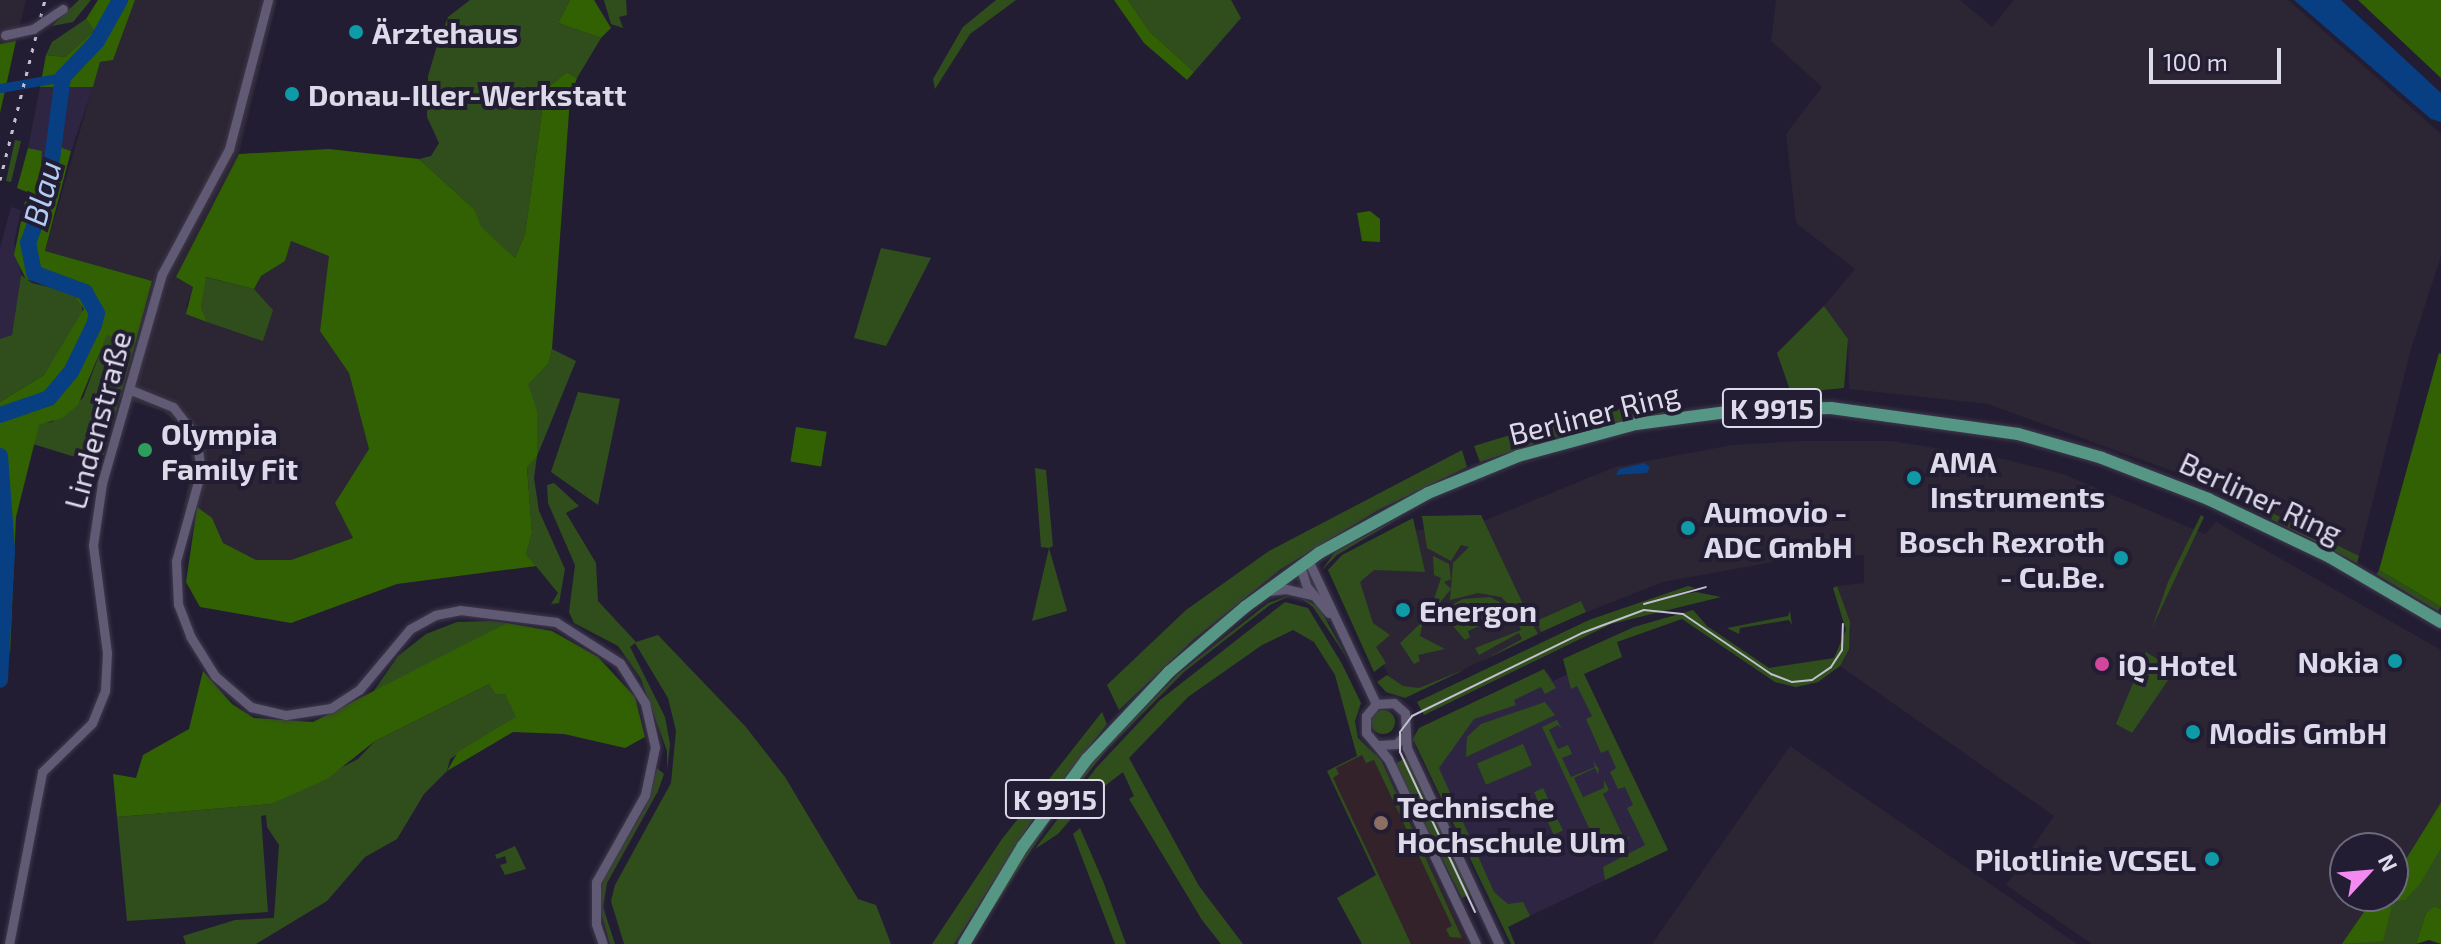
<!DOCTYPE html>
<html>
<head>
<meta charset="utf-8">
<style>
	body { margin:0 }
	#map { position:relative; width:2441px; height:944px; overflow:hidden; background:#231d33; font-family:"Exo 2",sans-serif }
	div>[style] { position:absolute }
	.commercial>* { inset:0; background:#2c2534 }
	.built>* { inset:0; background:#2d2542 }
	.education>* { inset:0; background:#34222b }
	.green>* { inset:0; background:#304e1c; transform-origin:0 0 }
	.round { border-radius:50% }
	.forest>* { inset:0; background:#326104; transform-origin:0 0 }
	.water>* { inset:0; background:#083e82 }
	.canal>* { height:9px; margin:-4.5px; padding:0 4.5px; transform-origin:4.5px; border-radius:4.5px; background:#083e82 }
	.river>* { height:16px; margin:-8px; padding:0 8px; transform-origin:8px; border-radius:8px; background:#083e82 }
	.roads { filter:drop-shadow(0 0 2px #3f394c) drop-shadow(0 0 2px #3f394c) }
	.tertiary>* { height:9px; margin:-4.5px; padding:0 4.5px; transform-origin:4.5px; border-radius:4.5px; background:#605a74 }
	.primary>* { height:12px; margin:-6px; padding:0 6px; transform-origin:6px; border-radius:6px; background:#559784 }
	.tram>* { height:2px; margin:-1px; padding:0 1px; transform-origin:1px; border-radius:1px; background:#c2bfcf }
	.rail>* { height:3px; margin-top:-1.5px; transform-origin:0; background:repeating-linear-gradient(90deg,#c2bfcf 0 4px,transparent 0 12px) }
	.bridges { filter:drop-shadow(0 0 2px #3f394c) drop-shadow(0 0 2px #3f394c) }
	.tertiary-bridge>* { height:9px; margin:-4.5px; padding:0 4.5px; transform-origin:4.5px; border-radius:4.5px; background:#605a74 }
	.dots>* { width:22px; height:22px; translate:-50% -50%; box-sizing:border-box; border:4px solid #231d33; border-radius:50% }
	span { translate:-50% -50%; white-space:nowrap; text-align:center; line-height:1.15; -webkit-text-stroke:8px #231d33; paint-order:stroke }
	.shield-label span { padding:2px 6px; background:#231d33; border:2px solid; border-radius:6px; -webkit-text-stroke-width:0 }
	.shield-label { font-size:28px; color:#dddae9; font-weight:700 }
	.poi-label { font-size:30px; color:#dddae9; font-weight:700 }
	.left { translate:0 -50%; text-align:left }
	.right { translate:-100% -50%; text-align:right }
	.street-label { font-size:30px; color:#dddae9 }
	.water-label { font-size:32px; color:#b2cdf4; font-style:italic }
	.north { position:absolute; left:2329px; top:832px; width:80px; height:80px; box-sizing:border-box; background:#231d33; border:2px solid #6d697c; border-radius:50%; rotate:64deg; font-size:22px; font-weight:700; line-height:32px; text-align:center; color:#dddae9 }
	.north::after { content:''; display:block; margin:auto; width:28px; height:36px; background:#f38af2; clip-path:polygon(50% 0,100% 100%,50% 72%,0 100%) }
	.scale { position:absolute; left:2149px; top:48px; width:132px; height:36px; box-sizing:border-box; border:4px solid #dddae9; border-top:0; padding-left:10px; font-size:24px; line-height:28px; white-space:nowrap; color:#dddae9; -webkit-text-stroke:6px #231d33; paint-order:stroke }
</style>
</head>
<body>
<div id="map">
	<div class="commercial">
		<i style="clip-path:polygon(0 0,26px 0,16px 41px,0 44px)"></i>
		<i style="clip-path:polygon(135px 0,277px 0,239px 154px,176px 277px,193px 287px,186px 307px,273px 310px,254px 289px,261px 276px,285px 261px,291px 241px,330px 256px,320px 331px,349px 373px,369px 449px,335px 503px,353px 538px,291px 560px,256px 560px,222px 543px,212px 518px,184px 506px,193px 462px,182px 429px,163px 411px,119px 398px,152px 281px,45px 251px,100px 62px,113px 60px)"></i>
		<i style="clip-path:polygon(1776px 0,1960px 0,1992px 27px,2014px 0,2288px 0,2441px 134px,2441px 256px,2411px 349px,2359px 556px,2232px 493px,1988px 404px,1849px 389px,1848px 339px,1824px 306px,1855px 269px,1796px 223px,1786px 134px,1822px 87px,1771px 41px)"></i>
		<i style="clip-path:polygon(1800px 441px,1892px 441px,2004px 459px,2063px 474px,2205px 534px,2216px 522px,2441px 650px,2441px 802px,2393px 880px,2393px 848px,2345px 848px,2345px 896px,2375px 896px,2342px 944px,2092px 944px,2006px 885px,2054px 816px,1840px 666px,1851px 632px,1837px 586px,1864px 583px,1864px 555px,1801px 557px,1663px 582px,1574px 617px,1413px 693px,1396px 691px,1344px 581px,1412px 531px,1481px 522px,1615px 467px,1732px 445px)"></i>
		<i style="clip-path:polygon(1790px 746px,2077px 944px,1652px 944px)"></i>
	</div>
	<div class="built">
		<i style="clip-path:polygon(40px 87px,93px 87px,71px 151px,50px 144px,47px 167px,41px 165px,41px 151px,28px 148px)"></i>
		<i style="clip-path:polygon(11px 207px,21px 210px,14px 243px,21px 275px,12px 336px,0 339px,0 248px)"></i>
		<i style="clip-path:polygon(1581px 668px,1668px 850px,1507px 927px,1426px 758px,1457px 716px,1548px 673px,1553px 681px)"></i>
	</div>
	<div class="education">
		<i style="clip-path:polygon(1370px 751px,1379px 756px,1468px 944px,1411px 944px,1327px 771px)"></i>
	</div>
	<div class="green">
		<i style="clip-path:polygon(79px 0,91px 0,73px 22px,52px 26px)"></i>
		<i style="clip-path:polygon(470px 0,570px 0,558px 23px,601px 38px,577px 78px,567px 72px,545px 90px,525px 234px,515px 258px,480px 227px,475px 210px,419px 159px,431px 156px,439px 143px,427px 117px,428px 76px,436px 49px,448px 17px)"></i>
		<i style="clip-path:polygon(604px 0,626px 0,627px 15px,619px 17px,623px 28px,611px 24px)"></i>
		<i style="clip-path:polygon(996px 0,1016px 0,970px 34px,935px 89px,933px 79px,963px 27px)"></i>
		<i style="clip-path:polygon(1128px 0,1231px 0,1241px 18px,1194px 72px,1149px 31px)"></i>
		<i style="clip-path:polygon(86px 19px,94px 31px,65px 57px,46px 55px,52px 42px)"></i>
		<i style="clip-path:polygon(15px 140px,21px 141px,11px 182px,6px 181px)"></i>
		<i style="clip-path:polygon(881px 248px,931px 258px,886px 346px,854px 338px)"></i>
		<i style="clip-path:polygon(21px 275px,32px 283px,73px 293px,81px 301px,83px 314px,44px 375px,0 402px,0 339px,12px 335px)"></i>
		<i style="clip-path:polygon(205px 277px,254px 289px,273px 310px,263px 341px,207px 322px,201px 307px)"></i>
		<i style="clip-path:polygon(1824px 306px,1848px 339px,1844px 388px,1791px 393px,1777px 353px)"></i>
		<i style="clip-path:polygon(107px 334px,135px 344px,101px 465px,33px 444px,39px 424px,52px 422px,83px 398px)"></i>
		<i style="clip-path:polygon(552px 349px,576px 361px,537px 456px,534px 478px,539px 511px,565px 569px,559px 603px,551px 604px,558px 593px,526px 554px,532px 533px,527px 466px,537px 412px,527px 384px,549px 363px)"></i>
		<i style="clip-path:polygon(578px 392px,620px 399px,598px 505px,551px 472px)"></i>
		<i style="clip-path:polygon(1674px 400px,1679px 410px,1555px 437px,1480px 462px,1474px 446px,1567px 418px)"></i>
		<i style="clip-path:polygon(1462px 450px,1467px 467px,1378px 510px,1281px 569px,1194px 639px,1119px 710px,1107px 685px,1186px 610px,1269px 551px)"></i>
		<i style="clip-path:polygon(1035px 468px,1046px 470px,1053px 546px,1049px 548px,1067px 611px,1032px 621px,1049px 548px,1041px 547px)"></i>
		<i style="clip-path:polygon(554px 483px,579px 506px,566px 513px,596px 563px,598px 601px,636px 642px,658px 635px,745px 726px,785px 777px,858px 899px,876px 905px,891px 944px,624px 944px,611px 901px,615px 885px,671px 783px,676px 731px,668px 698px,635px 643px,630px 647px,665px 717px,670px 744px,667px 770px,667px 751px,641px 679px,618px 646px,574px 623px,569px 612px,575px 565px,548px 503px,547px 485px)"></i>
		<i style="clip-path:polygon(2232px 493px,2359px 556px,2357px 563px,2247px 507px)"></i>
		<i style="clip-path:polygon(1404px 515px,1337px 555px,1321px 571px,1335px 552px)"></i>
		<i style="clip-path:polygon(1481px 515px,1531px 621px,1527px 623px,1501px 597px,1478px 593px,1450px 600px,1453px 563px,1469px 547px,1461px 545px,1451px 561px,1427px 548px,1422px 516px)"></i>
		<i style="clip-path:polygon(2201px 515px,2204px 517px,2152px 628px,2168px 582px)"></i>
		<i style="clip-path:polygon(1413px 518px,1425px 572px,1374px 570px,1360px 582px,1373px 623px,1390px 635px,1376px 647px,1386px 663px,1374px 672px,1328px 570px,1342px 555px)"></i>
		<i style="clip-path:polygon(1433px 556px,1449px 564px,1451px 579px,1444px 582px,1451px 589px,1428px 617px,1441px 578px,1434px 575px)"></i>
		<i style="left:2379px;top:570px;width:72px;height:5px;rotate:31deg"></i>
		<i style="clip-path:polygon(1688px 586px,1695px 588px,1668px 597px,1696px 592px,1721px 597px,1611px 624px,1424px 715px,1417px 702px,1589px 620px)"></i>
		<i style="clip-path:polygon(1837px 586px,1850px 622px,1849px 649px,1840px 666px,1818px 682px,1796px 687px,1775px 682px,1682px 619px,1617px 642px,1622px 657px,1584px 674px,1668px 850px,1605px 880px,1603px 867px,1645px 845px,1627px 808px,1633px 805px,1625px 787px,1618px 789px,1610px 772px,1616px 768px,1608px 750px,1601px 753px,1586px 719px,1592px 716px,1577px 686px,1571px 689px,1563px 659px,1634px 627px,1693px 610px,1707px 626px,1769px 668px,1834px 658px,1846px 630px,1833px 588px)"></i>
		<i style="clip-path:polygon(1294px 594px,1270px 605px,1184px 672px,1108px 748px,1054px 815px,970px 944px,1010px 873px,1090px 763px,1178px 674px,1268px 603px)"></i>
		<i style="clip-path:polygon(1298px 596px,1319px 607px,1347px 658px,1313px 607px)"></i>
		<i style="clip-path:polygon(1490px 597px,1513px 609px,1525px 626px,1532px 623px,1538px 634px,1484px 660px,1522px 639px,1519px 633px,1479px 655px,1475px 648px,1521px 630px,1512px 611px,1468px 631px,1470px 637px,1465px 640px,1440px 611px,1463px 599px)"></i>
		<i style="left:1581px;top:601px;width:12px;height:49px;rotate:66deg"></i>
		<i style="clip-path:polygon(1285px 602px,1308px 608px,1342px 664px,1361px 703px,1355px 721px,1358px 738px,1381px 760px,1462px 938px,1450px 937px,1446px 929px,1452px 926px,1374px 760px,1366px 763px,1362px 755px,1336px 768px,1339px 774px,1333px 778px,1411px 944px,1362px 944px,1337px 898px,1376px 875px,1327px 771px,1357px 756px,1335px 675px,1314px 642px,1293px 630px,1262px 645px,1188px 697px,1129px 758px,1199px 886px,1243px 944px,1221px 944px,1202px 920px,1129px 799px,1134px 796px,1123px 772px,1088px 799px,1058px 834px,1035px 849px,1096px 768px,1160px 700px)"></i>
		<i style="clip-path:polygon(1790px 611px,1792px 625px,1789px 620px,1740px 628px,1739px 634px,1727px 628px,1788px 616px)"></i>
		<i style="clip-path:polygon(491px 621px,507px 623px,371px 695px,398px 656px,426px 634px,457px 622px)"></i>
		<i style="clip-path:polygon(1423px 621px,1420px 636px,1445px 649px,1418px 655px,1420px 661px,1414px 664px,1400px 643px)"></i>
		<i style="clip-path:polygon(2146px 652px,2175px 670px,2132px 733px,2116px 724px)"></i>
		<i style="clip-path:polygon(1468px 668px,1405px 698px,1386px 692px,1377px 682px,1387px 675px,1403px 686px,1419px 688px)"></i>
		<i style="clip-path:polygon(1544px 669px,1556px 688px,1545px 694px,1541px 687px,1514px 700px,1516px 705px,1474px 719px,1439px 768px,1494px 892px,1508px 904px,1523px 902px,1530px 916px,1508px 927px,1515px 944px,1511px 944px,1413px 739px,1419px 728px)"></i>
		<i style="clip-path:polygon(489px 684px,505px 694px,517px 717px,450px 759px,447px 771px,424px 794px,397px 839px,365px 857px,327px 901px,256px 944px,186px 944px,183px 936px,235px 920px,274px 918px,279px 845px,267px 827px,266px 815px,261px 816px,268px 912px,127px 921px,117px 817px,271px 804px,358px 759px,375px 741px)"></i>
		<i style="clip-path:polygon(1545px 702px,1555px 715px,1466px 757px,1467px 737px,1481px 724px)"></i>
		<i class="round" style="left:1371px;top:710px;width:24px;height:24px"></i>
		<i style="clip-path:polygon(1102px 712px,1107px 724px,1035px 816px,954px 944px,932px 944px,1002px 839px)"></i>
		<i style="clip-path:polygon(1557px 720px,1562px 730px,1558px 725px,1549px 730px,1558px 749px,1568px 745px,1572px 754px,1562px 758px,1571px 777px,1595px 767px,1593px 761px,1599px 769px,1598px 774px,1595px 768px,1574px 778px,1583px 797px,1604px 788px,1604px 780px,1609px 790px,1603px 794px,1624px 838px,1631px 837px,1618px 848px,1610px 842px,1613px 850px,1599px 857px,1588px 845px,1595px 841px,1542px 727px)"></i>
		<i style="left:1523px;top:744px;width:23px;height:50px;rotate:67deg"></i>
		<i style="clip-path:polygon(1408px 757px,1467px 883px,1469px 895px,1462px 898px,1394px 764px)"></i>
		<i style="clip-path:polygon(657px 768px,664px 774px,658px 791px,607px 883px,603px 907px,615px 944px,610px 944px,599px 906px,602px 880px,645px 808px)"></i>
		<i style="left:1543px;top:788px;width:47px;height:10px;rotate:65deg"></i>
		<i style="clip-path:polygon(2441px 802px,2441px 909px,2434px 906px,2426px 913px,2416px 944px,2342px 944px,2375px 896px,2393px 896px,2393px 880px)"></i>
		<i style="clip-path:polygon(1080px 828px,1103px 881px,1126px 944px,1115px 944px,1073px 834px)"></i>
		<i style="clip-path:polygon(515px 846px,526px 869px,505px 875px,500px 865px,507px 863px,505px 856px,497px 859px,495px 855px)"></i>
	</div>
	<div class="forest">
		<i style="clip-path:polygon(98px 0,135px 0,113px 60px,100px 62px,93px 87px,40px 87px,46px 55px,65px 57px,94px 31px,86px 19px)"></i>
		<i style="clip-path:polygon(570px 0,594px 0,611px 28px,601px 38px,558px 23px)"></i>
		<i style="clip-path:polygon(1114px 0,1128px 0,1149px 31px,1194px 72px,1187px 80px,1144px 43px)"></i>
		<i style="clip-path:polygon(2358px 0,2441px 0,2441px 78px)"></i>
		<i style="clip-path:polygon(16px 41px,0 113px,0 44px)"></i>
		<i style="clip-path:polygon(567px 72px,577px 78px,570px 98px,552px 349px,549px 363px,528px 384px,537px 411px,537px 456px,527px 467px,532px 533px,526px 554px,536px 566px,397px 584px,291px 623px,200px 607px,186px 582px,197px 507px,212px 518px,223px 543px,256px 560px,291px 560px,353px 538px,335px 503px,369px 449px,349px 373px,320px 331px,329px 256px,291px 241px,285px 261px,261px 276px,254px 289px,206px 277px,201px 307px,207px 322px,186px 314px,193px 287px,176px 277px,239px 154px,329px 149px,419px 159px,475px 210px,481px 227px,515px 258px,525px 234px,545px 90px)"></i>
		<i style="clip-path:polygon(50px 144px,71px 151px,45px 251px,152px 281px,135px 344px,107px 335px,78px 405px,62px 418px,39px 425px,16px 517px,10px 654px,0 599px,0 402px,44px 375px,84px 309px,73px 293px,26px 279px,14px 255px,27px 192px,17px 188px,28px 148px,42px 151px,41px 164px,46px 167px)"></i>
		<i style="clip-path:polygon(1370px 211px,1380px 219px,1380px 242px,1362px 241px,1357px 213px)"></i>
		<i style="clip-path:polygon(2439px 353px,2441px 354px,2441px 607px,2379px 570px)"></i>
		<i style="left:796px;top:427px;width:31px;height:35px;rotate:9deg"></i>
		<i style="clip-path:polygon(507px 623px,552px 631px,598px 657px,635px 697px,645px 737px,625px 748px,564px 734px,513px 732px,447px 771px,458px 752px,516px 717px,505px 694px,496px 694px,489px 684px,375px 741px,327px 779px,271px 804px,117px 817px,113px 774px,136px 778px,143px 755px,189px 729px,203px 671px,232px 704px,254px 718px,313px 722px)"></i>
		<i style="clip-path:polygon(2441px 804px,2441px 848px,2419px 885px,2405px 900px,2392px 901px,2393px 880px)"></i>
		<i style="clip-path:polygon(2375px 896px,2387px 896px,2391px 909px,2383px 941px,2342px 944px)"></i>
		<i style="clip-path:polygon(2434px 906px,2441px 909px,2441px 944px,2429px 940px,2416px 944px,2426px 913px)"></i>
	</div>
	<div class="water">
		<i style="clip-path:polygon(2294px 0,2341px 0,2441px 93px,2441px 122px,2431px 119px)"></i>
		<i style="clip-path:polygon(1644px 463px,1650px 467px,1647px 473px,1616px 475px,1619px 469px)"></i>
	</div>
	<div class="canal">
		<i style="left:0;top:88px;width:64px;rotate:-9.9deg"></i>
		<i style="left:0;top:611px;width:4px;rotate:63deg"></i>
	</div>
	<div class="river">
		<i style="left:0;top:415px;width:52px;rotate:-19.1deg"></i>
		<i style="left:49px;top:398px;width:34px;rotate:-50deg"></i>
		<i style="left:71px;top:372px;width:52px;rotate:-63.9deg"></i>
		<i style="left:94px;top:325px;width:12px;rotate:-76deg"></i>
		<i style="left:97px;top:313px;width:24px;rotate:-120deg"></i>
		<i style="left:85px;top:292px;width:54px;rotate:-159.6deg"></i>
		<i style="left:34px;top:273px;width:31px;rotate:-101deg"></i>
		<i style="left:28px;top:243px;width:58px;rotate:-69.7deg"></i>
		<i style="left:48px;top:189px;width:113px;rotate:-82.4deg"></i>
		<i style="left:63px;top:77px;width:50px;rotate:-46.6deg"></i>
		<i style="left:97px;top:41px;width:47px;rotate:-60.7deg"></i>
		<i style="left:0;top:456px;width:94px;rotate:85.7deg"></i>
		<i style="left:7px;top:550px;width:130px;rotate:93.1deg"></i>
	</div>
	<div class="roads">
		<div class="tertiary">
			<i style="left:131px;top:390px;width:45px;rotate:22deg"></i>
			<i style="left:173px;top:407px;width:37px;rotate:52deg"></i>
			<i style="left:196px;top:436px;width:35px;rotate:82deg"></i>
			<i style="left:201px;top:471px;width:93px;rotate:105.5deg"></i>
			<i style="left:176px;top:561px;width:43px;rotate:87.3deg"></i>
			<i style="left:178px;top:604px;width:34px;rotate:69deg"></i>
			<i style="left:190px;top:636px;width:47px;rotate:58deg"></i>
			<i style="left:215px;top:676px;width:48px;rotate:40.7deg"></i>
			<i style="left:251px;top:707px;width:36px;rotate:13deg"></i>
			<i style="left:286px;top:715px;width:46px;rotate:-8.8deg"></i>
			<i style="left:331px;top:708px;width:33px;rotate:-33deg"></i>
			<i style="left:359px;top:690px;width:80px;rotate:-50.1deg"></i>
			<i style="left:410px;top:629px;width:29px;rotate:-29deg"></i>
			<i style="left:435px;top:615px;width:25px;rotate:-11deg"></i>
			<i style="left:460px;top:610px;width:97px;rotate:7.1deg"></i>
			<i style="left:556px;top:622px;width:76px;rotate:32.6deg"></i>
			<i style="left:620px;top:663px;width:47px;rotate:58deg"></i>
			<i style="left:645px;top:703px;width:45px;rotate:77.2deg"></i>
			<i style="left:655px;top:747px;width:49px;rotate:101.8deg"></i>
			<i style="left:645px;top:795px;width:100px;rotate:119.4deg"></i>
			<i style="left:596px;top:882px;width:42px;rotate:90deg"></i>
			<i style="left:596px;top:924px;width:21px;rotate:71deg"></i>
			<i style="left:1308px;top:560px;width:159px;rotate:64.7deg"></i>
			<i style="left:1300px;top:566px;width:22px;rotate:72deg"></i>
			<i style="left:1307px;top:587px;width:34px;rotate:50deg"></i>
			<i style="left:1269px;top:591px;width:17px;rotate:-7deg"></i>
			<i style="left:1286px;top:589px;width:28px;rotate:13deg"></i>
			<i style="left:1379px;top:745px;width:17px;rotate:-3deg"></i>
			<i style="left:1396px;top:744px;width:14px;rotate:-45deg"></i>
			<i style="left:9px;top:944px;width:175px;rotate:-79.1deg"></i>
			<i style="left:42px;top:772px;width:70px;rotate:-44.4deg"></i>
			<i style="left:92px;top:723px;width:35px;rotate:-68deg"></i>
			<i style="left:105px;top:691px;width:38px;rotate:-87deg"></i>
			<i style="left:107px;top:653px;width:109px;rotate:-97.4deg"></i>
			<i style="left:93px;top:545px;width:63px;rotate:-81.7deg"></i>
			<i style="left:102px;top:483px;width:217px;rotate:-74deg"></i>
			<i style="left:162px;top:274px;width:142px;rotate:-61.8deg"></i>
			<i style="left:229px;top:149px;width:154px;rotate:-75.3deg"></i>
			<i style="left:1476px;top:944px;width:205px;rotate:-115.4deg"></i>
			<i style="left:1388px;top:759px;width:34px;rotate:-130deg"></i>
			<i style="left:1366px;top:733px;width:17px;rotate:-90deg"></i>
			<i style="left:1366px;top:716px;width:16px;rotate:-50deg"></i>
			<i style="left:1376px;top:704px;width:18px;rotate:-3deg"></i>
			<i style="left:1394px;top:703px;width:15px;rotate:42deg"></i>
			<i style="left:1405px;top:713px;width:35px;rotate:87deg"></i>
			<i style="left:1407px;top:748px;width:217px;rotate:64.9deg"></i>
		</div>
		<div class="primary">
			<i style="left:964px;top:944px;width:114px;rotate:-59deg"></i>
			<i style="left:1023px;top:846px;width:108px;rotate:-53.7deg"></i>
			<i style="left:1087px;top:759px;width:120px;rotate:-46.7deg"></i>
			<i style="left:1169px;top:672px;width:100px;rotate:-40.5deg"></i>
			<i style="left:1245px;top:607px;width:92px;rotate:-36.1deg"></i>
			<i style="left:1319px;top:553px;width:124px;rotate:-28.8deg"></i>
			<i style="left:1428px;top:493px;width:97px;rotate:-22.3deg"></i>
			<i style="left:1518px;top:456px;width:122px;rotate:-15.2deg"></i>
			<i style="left:1636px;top:424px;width:107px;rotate:-7.5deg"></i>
			<i style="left:1742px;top:410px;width:89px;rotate:-1.3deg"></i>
			<i style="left:1831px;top:408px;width:189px;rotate:7.9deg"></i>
			<i style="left:2018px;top:434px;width:87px;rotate:15.9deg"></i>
			<i style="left:2102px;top:458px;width:114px;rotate:21.1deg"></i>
			<i style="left:2208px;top:499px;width:135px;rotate:25.4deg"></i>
			<i style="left:2330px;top:557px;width:129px;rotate:30.4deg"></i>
		</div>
	</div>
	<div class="tram">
		<i style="left:1644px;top:604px;width:64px;rotate:-15.3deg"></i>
		<i style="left:1475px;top:912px;width:177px;rotate:-115.1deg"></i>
		<i style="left:1400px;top:752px;width:20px;rotate:-90deg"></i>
		<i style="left:1400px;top:732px;width:20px;rotate:-53deg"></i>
		<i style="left:1412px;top:716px;width:189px;rotate:-26deg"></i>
		<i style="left:1582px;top:633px;width:66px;rotate:-20.4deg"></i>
		<i style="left:1644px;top:610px;width:39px;rotate:6deg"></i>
		<i style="left:1683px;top:614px;width:107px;rotate:34.3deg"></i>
		<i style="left:1771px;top:674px;width:22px;rotate:21deg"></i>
		<i style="left:1792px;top:682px;width:20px;rotate:-6deg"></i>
		<i style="left:1812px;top:680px;width:23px;rotate:-34deg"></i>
		<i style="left:1831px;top:667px;width:20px;rotate:-57deg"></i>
		<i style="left:1842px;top:650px;width:26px;rotate:-88deg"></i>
	</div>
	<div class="rail">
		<i style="left:0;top:180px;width:186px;rotate:-76deg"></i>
	</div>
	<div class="bridges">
		<div class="tertiary-bridge">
			<i style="left:5px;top:35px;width:29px;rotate:-12deg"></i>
			<i style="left:33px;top:29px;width:36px;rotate:-34deg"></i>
		</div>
	</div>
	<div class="dots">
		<i style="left:356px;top:32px;background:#0f9aa8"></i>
		<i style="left:292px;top:94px;background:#0f9aa8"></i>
		<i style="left:145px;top:450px;background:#2e9e5b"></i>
		<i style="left:1914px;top:478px;background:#0f9aa8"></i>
		<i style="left:1688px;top:528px;background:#0f9aa8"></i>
		<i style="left:2121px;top:558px;background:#0f9aa8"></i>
		<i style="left:1403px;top:610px;background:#0f9aa8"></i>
		<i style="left:2395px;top:661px;background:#0f9aa8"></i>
		<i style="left:2102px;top:664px;background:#d1479c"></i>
		<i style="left:2193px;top:732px;background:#0f9aa8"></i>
		<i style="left:1381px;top:823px;background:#8d6e63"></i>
		<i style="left:2212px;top:859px;background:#0f9aa8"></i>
	</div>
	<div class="shield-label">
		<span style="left:1772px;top:408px">K 9915</span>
		<span style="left:1055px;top:799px">K 9915</span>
	</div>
	<div class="poi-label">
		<span class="left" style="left:372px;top:32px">Ärztehaus</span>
		<span class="left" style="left:308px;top:94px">Donau-Iller-Werkstatt</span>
		<span class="left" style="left:161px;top:450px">Olympia<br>Family Fit</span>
		<span class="left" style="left:1930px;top:478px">AMA<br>Instruments</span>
		<span class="left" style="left:1704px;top:528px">Aumovio -<br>ADC GmbH</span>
		<span class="right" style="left:2105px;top:558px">Bosch Rexroth<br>- Cu.Be.</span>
		<span class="left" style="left:1419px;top:610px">Energon</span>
		<span class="right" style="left:2379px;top:661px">Nokia</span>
		<span class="left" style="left:2118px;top:664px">iQ-Hotel</span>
		<span class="left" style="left:2209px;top:732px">Modis GmbH</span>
		<span class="left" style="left:1397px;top:823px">Technische<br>Hochschule Ulm</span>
		<span class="right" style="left:2196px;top:859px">Pilotlinie VCSEL</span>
	</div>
	<div class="street-label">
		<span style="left:1594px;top:413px;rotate:-14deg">Berliner Ring</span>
		<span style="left:97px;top:420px;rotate:-75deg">Lindenstraße</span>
		<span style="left:2261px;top:497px;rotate:25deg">Berliner Ring</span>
	</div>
	<div class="water-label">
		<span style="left:41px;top:193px;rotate:-75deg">Blau</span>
	</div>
	<div class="north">N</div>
	<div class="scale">100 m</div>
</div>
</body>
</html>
